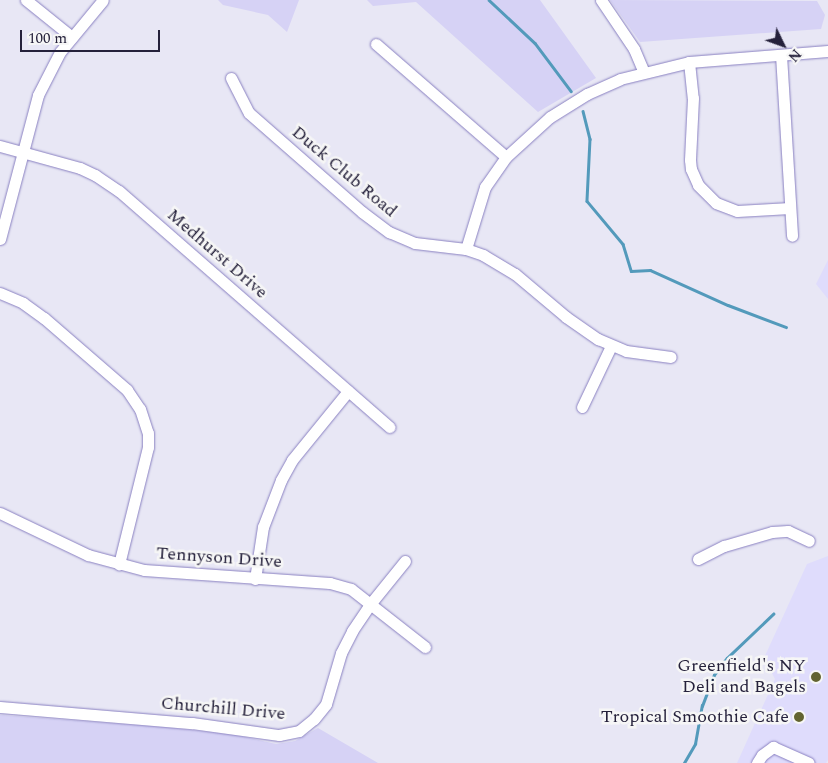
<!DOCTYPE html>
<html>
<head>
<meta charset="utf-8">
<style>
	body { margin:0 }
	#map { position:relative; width:828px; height:763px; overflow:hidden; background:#e8e7f5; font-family:Spectral,serif }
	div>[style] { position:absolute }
	.built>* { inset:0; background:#dfdcfc }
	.green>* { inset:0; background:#d6d2f5 }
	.stream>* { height:2.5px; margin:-1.25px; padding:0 1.25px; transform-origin:1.25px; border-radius:1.25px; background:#539abb }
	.roads { filter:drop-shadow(0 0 1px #8980c1) drop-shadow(0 0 1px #8980c1) }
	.minor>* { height:11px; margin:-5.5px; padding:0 5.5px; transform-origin:5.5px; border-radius:5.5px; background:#fff }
	.dots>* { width:14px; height:14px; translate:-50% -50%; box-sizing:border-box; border:2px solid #f6f6f6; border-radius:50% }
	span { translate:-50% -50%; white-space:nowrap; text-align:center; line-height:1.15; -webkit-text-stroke:5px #f6f6f6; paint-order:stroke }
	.street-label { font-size:18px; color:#25213b }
	.poi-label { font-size:18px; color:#25213b }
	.right { translate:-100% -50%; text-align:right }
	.north { position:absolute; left:758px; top:20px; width:50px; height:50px; -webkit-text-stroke:4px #f6f6f6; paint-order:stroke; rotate:132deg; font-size:14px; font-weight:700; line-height:20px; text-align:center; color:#25213b }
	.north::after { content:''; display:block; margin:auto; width:18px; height:22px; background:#25213b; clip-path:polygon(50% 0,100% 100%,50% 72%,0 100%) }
	.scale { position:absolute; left:20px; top:30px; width:140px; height:22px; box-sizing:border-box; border:2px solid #25213b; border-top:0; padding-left:6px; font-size:15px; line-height:18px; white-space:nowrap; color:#25213b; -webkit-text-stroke:4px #f6f6f6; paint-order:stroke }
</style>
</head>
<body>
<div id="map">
	<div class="built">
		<i style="clip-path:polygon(828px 260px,828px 299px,816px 284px)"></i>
		<i style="clip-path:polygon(828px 556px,828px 760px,826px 763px,737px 763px,775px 679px,764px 658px,807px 564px)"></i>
	</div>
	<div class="green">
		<i style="clip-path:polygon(218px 0,299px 0,287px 32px,268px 15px,223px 5px)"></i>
		<i style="clip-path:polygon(367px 0,540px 0,596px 78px,538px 112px,416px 2px,373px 6px)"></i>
		<i style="clip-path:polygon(610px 0,817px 1px,825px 15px,821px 29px,640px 42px)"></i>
		<i style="clip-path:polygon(0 715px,164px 727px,236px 735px,276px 744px,295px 741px,318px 728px,378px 763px,0 763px)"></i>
	</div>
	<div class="stream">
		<i style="left:489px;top:0;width:63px;rotate:43.1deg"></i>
		<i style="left:535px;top:43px;width:60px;rotate:53.1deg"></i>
		<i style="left:583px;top:111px;width:29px;rotate:76deg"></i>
		<i style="left:590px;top:139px;width:62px;rotate:92.8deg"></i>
		<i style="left:587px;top:201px;width:56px;rotate:50.1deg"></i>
		<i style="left:623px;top:244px;width:28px;rotate:73deg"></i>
		<i style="left:631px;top:271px;width:19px;rotate:-3deg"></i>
		<i style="left:650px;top:270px;width:85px;rotate:24.2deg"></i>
		<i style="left:728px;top:305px;width:62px;rotate:20.8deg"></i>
		<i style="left:684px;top:763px;width:22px;rotate:-60deg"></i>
		<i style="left:695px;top:744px;width:39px;rotate:-80deg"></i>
		<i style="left:702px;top:706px;width:33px;rotate:-69deg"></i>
		<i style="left:714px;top:675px;width:21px;rotate:-53deg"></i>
		<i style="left:727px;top:658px;width:64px;rotate:-43.7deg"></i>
	</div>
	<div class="roads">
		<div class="minor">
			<i style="left:26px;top:0;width:59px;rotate:38.8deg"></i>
			<i style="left:601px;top:0;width:59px;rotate:56deg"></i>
			<i style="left:634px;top:49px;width:25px;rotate:67deg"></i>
			<i style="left:376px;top:44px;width:172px;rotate:41deg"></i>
			<i style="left:781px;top:55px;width:181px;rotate:86.5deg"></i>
			<i style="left:689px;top:62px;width:36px;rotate:84deg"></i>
			<i style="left:693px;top:98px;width:62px;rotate:92.8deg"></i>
			<i style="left:690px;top:160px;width:9px;rotate:84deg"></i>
			<i style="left:691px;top:169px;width:17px;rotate:66deg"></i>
			<i style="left:698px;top:185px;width:25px;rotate:45deg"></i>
			<i style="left:716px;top:203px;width:22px;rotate:21deg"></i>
			<i style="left:737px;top:211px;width:53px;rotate:-3.2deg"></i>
			<i style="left:231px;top:78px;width:39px;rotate:63deg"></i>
			<i style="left:249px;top:113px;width:150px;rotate:41.2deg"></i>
			<i style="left:362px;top:212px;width:34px;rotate:37deg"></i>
			<i style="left:389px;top:232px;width:28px;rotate:23deg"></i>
			<i style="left:415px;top:243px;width:51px;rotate:6.7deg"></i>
			<i style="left:466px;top:249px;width:18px;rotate:19deg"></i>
			<i style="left:483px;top:255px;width:37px;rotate:31deg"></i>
			<i style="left:515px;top:274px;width:67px;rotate:40.1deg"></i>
			<i style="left:566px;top:317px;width:39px;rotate:35deg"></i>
			<i style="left:598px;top:339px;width:30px;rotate:23deg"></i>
			<i style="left:626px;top:351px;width:45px;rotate:7.6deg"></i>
			<i style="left:0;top:146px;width:83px;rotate:15.4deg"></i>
			<i style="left:80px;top:168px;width:17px;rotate:25deg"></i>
			<i style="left:95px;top:175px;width:29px;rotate:34deg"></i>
			<i style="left:119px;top:191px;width:359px;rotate:41.1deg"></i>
			<i style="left:0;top:239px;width:149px;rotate:-75.2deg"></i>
			<i style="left:38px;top:95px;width:48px;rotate:-62.9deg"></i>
			<i style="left:60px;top:52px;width:67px;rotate:-50.4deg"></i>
			<i style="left:466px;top:249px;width:65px;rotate:-73deg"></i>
			<i style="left:485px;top:187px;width:37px;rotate:-55deg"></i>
			<i style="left:506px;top:157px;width:59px;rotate:-42.3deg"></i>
			<i style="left:550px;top:117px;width:44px;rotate:-31.9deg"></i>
			<i style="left:587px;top:94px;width:36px;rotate:-24deg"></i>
			<i style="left:620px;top:79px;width:71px;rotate:-13.8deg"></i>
			<i style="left:689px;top:62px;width:139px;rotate:-4.5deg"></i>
			<i style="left:0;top:293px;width:25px;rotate:23deg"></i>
			<i style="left:23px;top:303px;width:26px;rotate:36deg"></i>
			<i style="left:44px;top:318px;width:110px;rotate:40.9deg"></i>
			<i style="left:127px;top:390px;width:23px;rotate:56deg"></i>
			<i style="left:140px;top:409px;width:25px;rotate:72deg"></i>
			<i style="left:148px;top:433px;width:14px;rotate:90deg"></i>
			<i style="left:148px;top:447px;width:121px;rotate:103.9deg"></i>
			<i style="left:582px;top:407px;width:68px;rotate:-64.6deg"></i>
			<i style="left:0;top:513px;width:98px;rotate:25.5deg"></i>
			<i style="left:88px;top:555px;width:58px;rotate:15deg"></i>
			<i style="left:144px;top:570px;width:186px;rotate:4deg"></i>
			<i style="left:330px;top:583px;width:22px;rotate:16deg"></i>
			<i style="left:351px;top:589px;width:94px;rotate:38.1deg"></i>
			<i style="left:698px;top:559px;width:29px;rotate:-27deg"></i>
			<i style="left:724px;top:546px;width:50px;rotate:-16.3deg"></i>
			<i style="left:772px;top:532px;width:16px;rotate:-4deg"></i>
			<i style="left:788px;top:531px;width:23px;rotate:25deg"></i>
			<i style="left:255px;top:579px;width:53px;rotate:-81.3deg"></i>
			<i style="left:263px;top:527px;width:50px;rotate:-69deg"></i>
			<i style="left:281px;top:480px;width:23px;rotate:-61deg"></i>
			<i style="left:292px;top:460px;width:89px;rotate:-50.9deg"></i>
			<i style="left:0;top:707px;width:193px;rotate:4.8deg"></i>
			<i style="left:192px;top:723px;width:88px;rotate:7.9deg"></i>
			<i style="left:279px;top:735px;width:20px;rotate:-11deg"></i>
			<i style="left:299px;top:731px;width:19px;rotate:-39deg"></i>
			<i style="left:314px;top:719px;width:19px;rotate:-51deg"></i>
			<i style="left:326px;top:704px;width:53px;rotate:-73.6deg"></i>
			<i style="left:341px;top:653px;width:25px;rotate:-63deg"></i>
			<i style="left:352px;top:631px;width:34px;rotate:-56deg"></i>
			<i style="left:371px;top:603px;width:54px;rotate:-51deg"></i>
			<i style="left:757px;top:763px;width:9px;rotate:-58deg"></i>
			<i style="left:762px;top:755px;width:14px;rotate:-36deg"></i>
			<i style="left:773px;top:747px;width:39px;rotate:24deg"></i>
		</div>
	</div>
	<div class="dots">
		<i style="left:816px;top:677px;background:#626330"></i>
		<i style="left:799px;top:717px;background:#626330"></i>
	</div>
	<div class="street-label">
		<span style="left:344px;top:172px;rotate:40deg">Duck Club Road</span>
		<span style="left:217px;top:254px;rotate:41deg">Medhurst Drive</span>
		<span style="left:219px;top:558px;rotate:4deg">Tennyson Drive</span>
		<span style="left:223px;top:709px;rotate:5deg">Churchill Drive</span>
	</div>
	<div class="poi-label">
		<span class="right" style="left:806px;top:677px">Greenfield's NY<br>Deli and Bagels</span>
		<span class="right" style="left:789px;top:717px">Tropical Smoothie Cafe</span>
	</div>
	<div class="north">N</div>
	<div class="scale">100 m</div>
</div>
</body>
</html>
